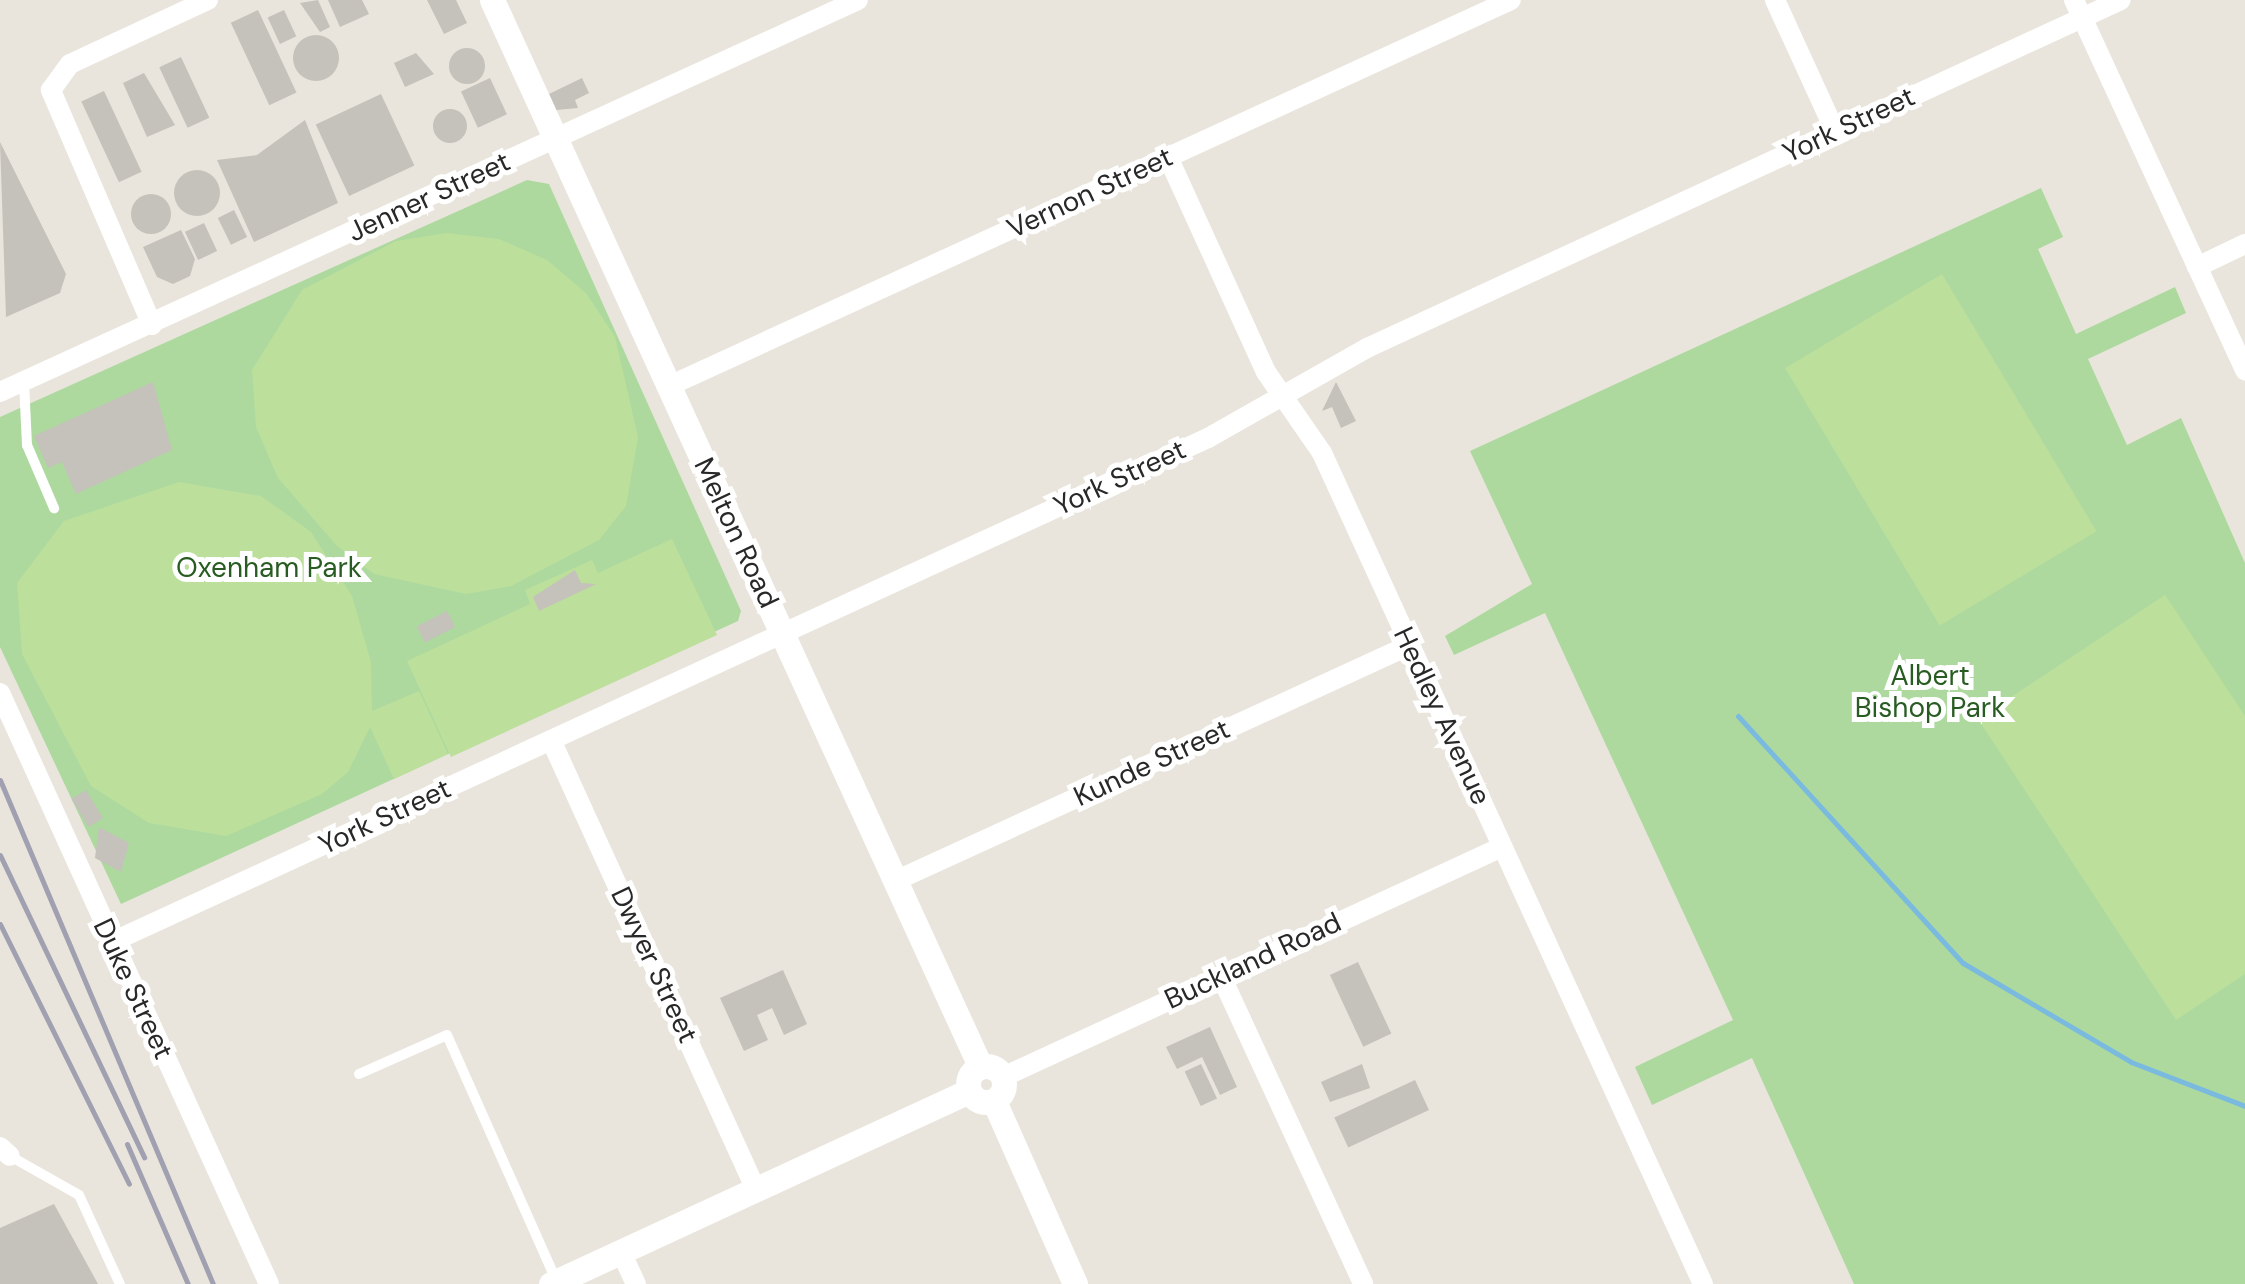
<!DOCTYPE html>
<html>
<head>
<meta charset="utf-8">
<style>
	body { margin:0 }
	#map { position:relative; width:2245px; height:1284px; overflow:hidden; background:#e9e5dc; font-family:"DM Sans",sans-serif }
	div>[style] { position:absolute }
	.green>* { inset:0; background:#add99f }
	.pitch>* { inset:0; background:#bcdf9c; transform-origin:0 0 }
	.stream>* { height:5px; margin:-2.5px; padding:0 2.5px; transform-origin:2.5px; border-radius:2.5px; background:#7bbadf }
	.building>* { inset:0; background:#c5c1bb; transform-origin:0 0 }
	.round { border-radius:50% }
	.service>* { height:10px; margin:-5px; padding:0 5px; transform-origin:5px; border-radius:5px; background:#fff }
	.minor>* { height:20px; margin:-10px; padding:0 10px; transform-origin:10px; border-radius:10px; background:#fff }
	.tertiary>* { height:25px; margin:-12.5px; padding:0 12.5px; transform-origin:12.5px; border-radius:12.5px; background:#fff }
	.tertiary>.ring { margin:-12.5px; padding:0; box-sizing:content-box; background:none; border:25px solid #fff; border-radius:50% }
	.rail>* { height:5px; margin:-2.5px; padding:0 2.5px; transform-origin:2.5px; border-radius:2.5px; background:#a0a0b0 }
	span { translate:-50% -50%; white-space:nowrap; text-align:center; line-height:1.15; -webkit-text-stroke:10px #fff; paint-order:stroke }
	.street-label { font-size:28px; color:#282828 }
	.park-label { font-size:28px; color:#285c22 }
</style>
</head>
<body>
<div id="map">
	<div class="green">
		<i style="clip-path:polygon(527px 180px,549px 184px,741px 611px,738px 621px,121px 904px,0 647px,0 417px)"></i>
		<i style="clip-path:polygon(2041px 188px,2063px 237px,2038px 249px,2076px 334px,2175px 287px,2186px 313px,2088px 359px,2127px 445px,2181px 418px,2245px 563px,2245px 1284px,1854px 1284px,1752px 1058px,1652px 1105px,1635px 1067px,1733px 1020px,1545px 613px,1454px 655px,1445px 636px,1532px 584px,1470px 451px)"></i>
	</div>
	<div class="pitch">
		<i style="clip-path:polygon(447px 233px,499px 239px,547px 260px,586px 293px,615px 337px,638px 437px,626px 506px,599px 540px,511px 586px,466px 594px,374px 574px,337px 546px,278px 478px,256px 427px,252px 370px,302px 290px,396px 241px)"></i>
		<i style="left:1942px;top:274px;width:300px;height:183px;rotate:59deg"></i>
		<i style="clip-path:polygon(179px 482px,261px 496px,311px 532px,352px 596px,371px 662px,372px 711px,419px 691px,448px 754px,394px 779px,370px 727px,348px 772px,322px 794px,226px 836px,149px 823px,91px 786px,22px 654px,17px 583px,64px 521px)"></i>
		<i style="clip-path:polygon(672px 539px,717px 635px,451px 757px,407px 661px,530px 604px,525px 590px,592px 560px,598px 573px)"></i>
		<i style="clip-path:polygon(2165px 595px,2245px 716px,2245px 974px,2176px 1020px,1978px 719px)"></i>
	</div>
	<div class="stream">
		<i style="left:1738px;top:716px;width:334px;rotate:47.7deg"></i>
		<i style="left:1963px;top:963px;width:195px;rotate:30.5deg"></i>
		<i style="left:2131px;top:1062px;width:122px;rotate:21.1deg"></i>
	</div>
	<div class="building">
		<i style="clip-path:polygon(318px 0,330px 27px,320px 32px,300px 3px)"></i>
		<i style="clip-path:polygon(328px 0,362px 0,369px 14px,340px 27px)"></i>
		<i style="clip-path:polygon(427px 0,456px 0,467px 23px,444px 34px)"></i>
		<i style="left:258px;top:10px;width:91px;height:30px;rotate:65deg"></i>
		<i style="left:284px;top:10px;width:29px;height:18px;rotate:65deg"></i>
		<i class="round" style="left:293px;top:35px;width:46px;height:46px"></i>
		<i class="round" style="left:449px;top:48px;width:36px;height:36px"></i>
		<i style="clip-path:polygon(416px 53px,434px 74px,405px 87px,394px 63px)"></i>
		<i style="left:181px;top:57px;width:67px;height:24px;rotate:65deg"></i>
		<i style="clip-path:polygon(144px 73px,175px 125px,147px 137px,123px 83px)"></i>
		<i style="left:490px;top:78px;width:40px;height:32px;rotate:65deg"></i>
		<i style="clip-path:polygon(582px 78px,589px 93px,575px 100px,578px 108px,556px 110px,549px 94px)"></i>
		<i style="left:104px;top:91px;width:89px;height:25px;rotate:65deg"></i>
		<i style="left:381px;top:94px;width:79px;height:72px;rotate:65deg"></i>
		<i class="round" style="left:433px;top:109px;width:34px;height:34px"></i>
		<i style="clip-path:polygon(305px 120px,338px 203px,254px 242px,217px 160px,257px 155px)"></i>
		<i style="clip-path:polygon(0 142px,66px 274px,60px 293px,6px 317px)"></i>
		<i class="round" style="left:174px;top:170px;width:46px;height:46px"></i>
		<i class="round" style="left:131px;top:194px;width:40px;height:40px"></i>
		<i style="left:234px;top:210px;width:30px;height:18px;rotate:64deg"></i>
		<i style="left:204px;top:223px;width:31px;height:21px;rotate:65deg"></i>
		<i style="clip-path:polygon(181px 230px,195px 259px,190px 276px,173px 284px,157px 277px,143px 247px)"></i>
		<i style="clip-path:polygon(153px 382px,172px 450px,76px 494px,62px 462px,48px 468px,34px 436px)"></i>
		<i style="clip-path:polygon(1336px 382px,1356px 421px,1341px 428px,1332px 407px,1322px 411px)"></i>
		<i style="clip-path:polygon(575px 570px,581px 583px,596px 584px,539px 611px,533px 597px)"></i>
		<i style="left:447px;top:611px;width:18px;height:34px;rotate:63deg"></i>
		<i style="left:86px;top:790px;width:33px;height:17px;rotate:59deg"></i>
		<i style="clip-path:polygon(99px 827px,129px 843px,121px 872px,95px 858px)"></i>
		<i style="left:1358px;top:962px;width:79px;height:31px;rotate:65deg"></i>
		<i style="clip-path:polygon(783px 970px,807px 1024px,784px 1035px,772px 1008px,757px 1015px,768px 1040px,744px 1051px,720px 998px)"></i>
		<i style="clip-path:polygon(1210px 1027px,1237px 1087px,1220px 1095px,1202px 1057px,1177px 1069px,1166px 1047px)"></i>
		<i style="left:1201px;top:1064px;width:38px;height:18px;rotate:65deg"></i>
		<i style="clip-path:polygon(1362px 1064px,1370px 1088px,1330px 1102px,1321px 1082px)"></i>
		<i style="left:1415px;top:1080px;width:33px;height:89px;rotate:65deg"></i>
		<i style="clip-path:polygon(54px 1204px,98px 1284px,0 1284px,0 1228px)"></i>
	</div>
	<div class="service">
		<i style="left:24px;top:382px;width:63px;rotate:87.3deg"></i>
		<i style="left:27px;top:445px;width:69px;rotate:66.8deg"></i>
		<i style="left:359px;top:1074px;width:96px;rotate:-23.9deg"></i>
		<i style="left:447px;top:1035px;width:268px;rotate:66deg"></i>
		<i style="left:10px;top:1156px;width:79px;rotate:29.5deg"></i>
		<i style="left:79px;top:1195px;width:98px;rotate:65.3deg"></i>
	</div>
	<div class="minor">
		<i style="left:1775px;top:0;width:144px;rotate:65.4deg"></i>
		<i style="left:2074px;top:0;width:408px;rotate:65.2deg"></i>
		<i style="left:1168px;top:157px;width:236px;rotate:65.5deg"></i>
		<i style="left:1266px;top:372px;width:98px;rotate:55.3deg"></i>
		<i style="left:1322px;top:453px;width:914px;rotate:65.37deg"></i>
		<i style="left:2197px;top:267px;width:53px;rotate:-25.6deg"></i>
		<i style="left:152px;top:325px;width:256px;rotate:-113.3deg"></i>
		<i style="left:51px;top:90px;width:32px;rotate:-54deg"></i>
		<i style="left:70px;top:64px;width:152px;rotate:-24.9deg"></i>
		<i style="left:669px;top:386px;width:926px;rotate:-24.63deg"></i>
		<i style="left:0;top:392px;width:943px;rotate:-24.55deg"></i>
		<i style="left:0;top:693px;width:649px;rotate:65.53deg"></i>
		<i style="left:551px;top:740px;width:496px;rotate:65.5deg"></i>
		<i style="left:895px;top:881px;width:566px;rotate:-24.62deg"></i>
		<i style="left:112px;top:942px;width:1206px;rotate:-24.7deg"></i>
		<i style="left:1208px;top:438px;width:183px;rotate:-29.5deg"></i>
		<i style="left:1367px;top:348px;width:830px;rotate:-24.78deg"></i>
		<i style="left:1221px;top:976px;width:339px;rotate:65.2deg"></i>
		<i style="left:1003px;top:1077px;width:549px;rotate:-24.75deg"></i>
		<i style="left:0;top:1147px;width:13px;rotate:42deg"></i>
		<i style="left:621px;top:1252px;width:35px;rotate:65deg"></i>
	</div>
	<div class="tertiary">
		<i style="left:492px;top:0;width:1172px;rotate:65.4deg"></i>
		<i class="ring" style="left:968px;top:1066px;width:11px;height:11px"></i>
		<i style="left:994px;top:1101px;width:200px;rotate:66.1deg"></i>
		<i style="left:551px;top:1284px;width:460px;rotate:-24.8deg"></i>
	</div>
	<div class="rail">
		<i style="left:0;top:780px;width:547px;rotate:67.09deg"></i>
		<i style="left:0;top:855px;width:335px;rotate:64.5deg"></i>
		<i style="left:0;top:924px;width:290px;rotate:63.6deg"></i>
		<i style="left:127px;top:1144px;width:153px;rotate:66.5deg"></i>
	</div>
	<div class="street-label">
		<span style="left:1849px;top:125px;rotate:-25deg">York Street</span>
		<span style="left:1090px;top:193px;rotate:-25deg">Vernon Street</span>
		<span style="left:429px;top:197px;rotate:-25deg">Jenner Street</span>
		<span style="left:1120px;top:478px;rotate:-25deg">York Street</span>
		<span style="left:736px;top:533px;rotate:65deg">Melton Road</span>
		<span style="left:1442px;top:716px;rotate:65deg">Hedley Avenue</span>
		<span style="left:1152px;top:763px;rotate:-25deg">Kunde Street</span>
		<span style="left:385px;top:817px;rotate:-25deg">York Street</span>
		<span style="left:1253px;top:961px;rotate:-25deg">Buckland Road</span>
		<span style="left:654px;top:965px;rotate:65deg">Dwyer Street</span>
		<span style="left:133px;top:989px;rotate:65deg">Duke Street</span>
	</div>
	<div class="park-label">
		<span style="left:269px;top:568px">Oxenham Park</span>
		<span style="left:1930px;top:692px">Albert<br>Bishop Park</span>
	</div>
</div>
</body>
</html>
